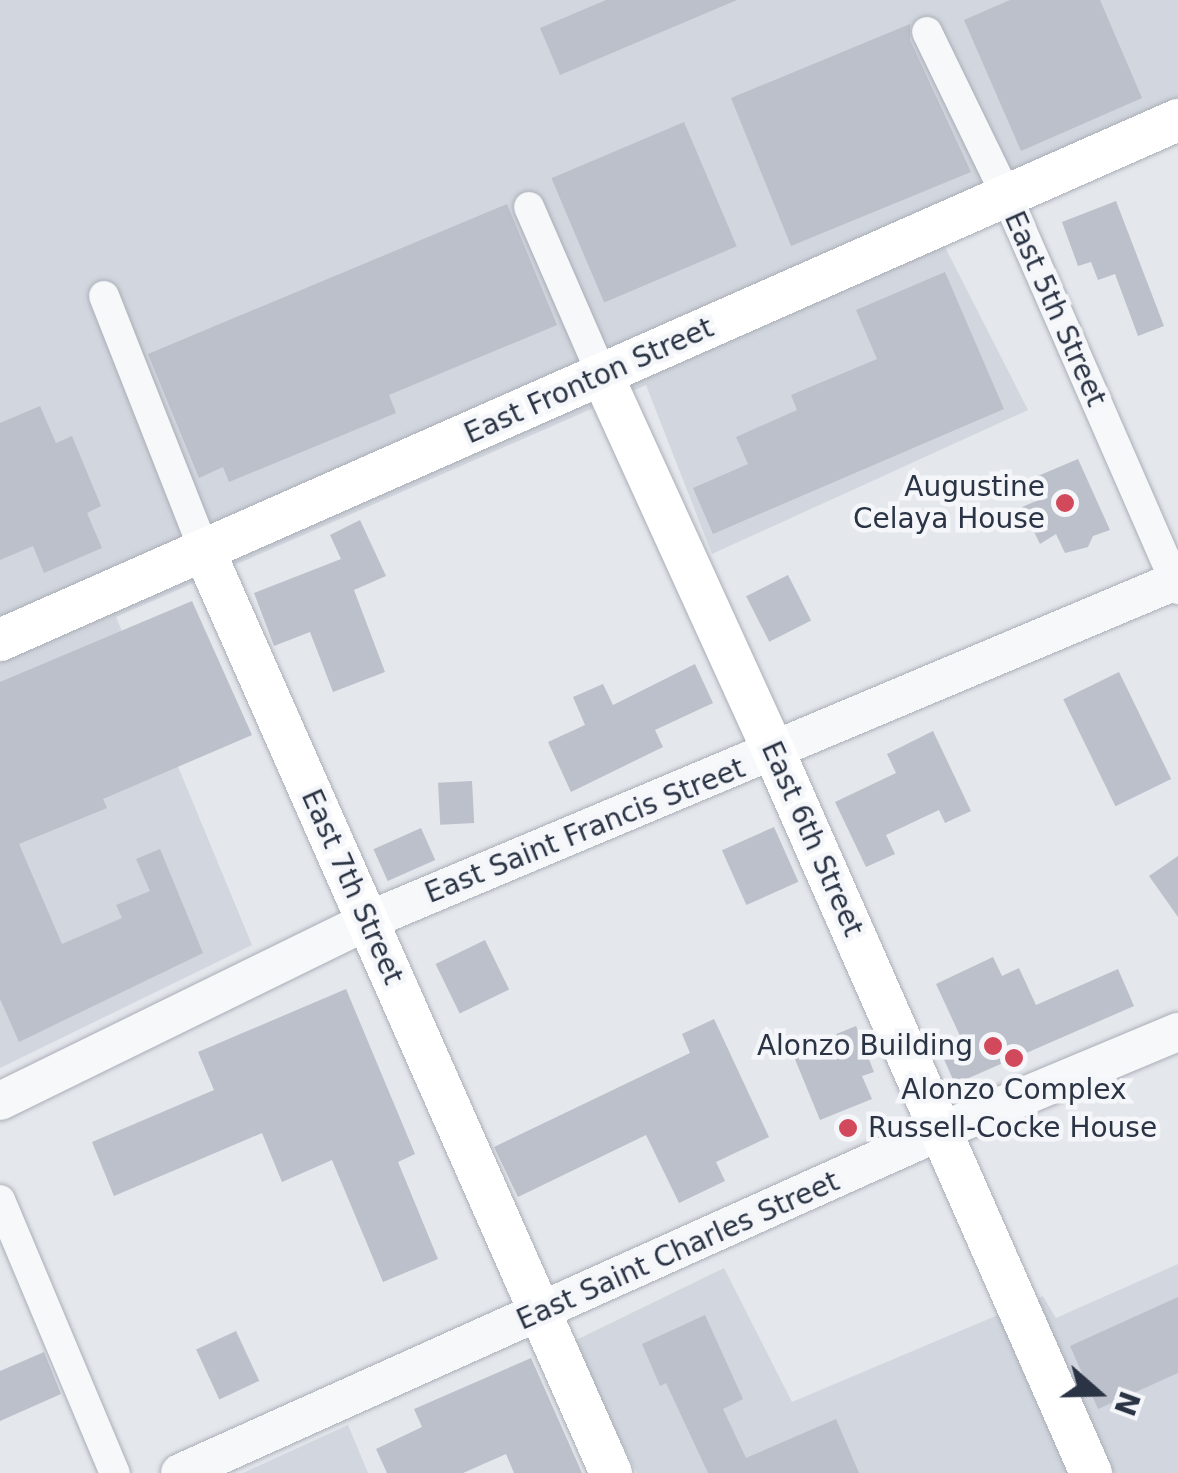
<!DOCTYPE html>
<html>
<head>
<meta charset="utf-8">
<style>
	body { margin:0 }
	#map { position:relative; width:1178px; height:1473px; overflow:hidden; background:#e4e7ec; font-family:"DejaVu Sans",sans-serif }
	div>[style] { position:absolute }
	.built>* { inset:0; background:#d2d6de }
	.building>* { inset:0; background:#bbc0ca; transform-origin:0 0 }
	.roads { filter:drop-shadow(0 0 2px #a9aeb7) drop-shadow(0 0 2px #a9aeb7) }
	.minor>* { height:30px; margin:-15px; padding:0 15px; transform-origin:15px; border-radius:15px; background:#f7f8fa }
	.tertiary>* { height:38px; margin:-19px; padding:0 19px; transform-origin:19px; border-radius:19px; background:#f7f8fa }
	.secondary>* { height:42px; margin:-21px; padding:0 21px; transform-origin:21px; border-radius:21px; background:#fff }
	.dots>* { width:28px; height:28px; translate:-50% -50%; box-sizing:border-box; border:5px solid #f4f6f9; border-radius:50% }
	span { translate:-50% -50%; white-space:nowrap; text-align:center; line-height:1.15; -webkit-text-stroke:9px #f4f6f9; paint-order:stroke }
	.street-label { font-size:28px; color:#2b3445 }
	.poi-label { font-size:28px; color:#2b3445 }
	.right { translate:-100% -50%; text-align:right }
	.left { translate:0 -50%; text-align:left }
	.north { position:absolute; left:1048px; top:1343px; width:100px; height:100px; -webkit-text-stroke:8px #f4f6f9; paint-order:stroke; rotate:110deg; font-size:28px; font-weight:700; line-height:40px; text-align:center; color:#2b3445 }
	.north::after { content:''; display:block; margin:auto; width:35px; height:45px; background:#2b3445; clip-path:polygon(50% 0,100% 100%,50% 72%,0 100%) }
</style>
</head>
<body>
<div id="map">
	<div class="built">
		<i style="clip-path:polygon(0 0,1178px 0,1178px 141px,944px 245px,1028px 410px,712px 554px,646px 385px,116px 617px,252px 945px,0 1068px)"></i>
		<i style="clip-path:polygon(1178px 1264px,1178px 1473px,637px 1473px,570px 1343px,724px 1268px,792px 1402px,1043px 1296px,1056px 1318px)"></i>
		<i style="clip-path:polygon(348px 1425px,368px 1473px,243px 1473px)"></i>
	</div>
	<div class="building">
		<i style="clip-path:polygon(606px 0,737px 0,560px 75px,540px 28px)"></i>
		<i style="clip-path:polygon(1010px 0,1100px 0,1142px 98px,1021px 151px,964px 20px)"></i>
		<i style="clip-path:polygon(910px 24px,910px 40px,971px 172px,791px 246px,731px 98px)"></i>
		<i style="left:684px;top:122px;width:135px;height:144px;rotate:67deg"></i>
		<i style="clip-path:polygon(1116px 201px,1164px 326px,1138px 336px,1115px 274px,1098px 280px,1091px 262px,1078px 266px,1062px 222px)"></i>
		<i style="clip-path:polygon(507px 204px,557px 325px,389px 395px,396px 413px,229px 482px,223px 467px,199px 478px,148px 354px)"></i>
		<i style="clip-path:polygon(945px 272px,1004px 409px,713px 534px,693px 488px,748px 464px,736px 437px,797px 410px,791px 395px,877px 359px,856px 310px)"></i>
		<i style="clip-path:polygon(40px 406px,56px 443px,72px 436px,101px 506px,87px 513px,102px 548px,44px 573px,33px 546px,0 560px,0 423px)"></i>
		<i style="clip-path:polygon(1078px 459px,1110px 530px,1093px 536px,1088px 547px,1065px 553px,1056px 534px,1040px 544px,1022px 507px,1041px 499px,1033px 478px)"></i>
		<i style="clip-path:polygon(360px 520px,386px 576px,354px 590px,385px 672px,333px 692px,310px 632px,274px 646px,254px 593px,341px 559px,330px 535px)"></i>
		<i style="left:788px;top:575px;width:51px;height:47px;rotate:63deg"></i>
		<i style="clip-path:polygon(192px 601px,252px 735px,103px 799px,107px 808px,19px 844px,62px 944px,122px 918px,116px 905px,150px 891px,136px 859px,160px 849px,203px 953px,19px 1042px,0 999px,0 682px)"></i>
		<i style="clip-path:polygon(695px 664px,713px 703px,655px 730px,663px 747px,571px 792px,548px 742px,585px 725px,573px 697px,603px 684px,613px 705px)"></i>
		<i style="left:1119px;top:672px;width:119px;height:62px;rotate:64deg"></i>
		<i style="clip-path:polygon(933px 731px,971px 811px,945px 823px,939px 810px,886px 835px,895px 854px,866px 867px,835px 802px,896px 773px,887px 754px)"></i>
		<i style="left:472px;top:781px;width:42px;height:34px;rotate:87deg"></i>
		<i style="left:774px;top:827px;width:60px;height:57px;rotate:66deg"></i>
		<i style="left:421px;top:828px;width:35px;height:52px;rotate:66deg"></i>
		<i style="clip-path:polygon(1178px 856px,1178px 917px,1149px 876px)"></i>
		<i style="left:485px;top:940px;width:55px;height:55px;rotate:64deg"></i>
		<i style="clip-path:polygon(993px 957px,1002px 976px,1019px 968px,1036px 1005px,1118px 969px,1134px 1006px,955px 1084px,939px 1048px,961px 1038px,936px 984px)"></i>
		<i style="clip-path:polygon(346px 989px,415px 1154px,398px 1162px,438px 1259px,383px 1282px,332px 1160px,282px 1182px,262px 1133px,114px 1196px,92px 1142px,214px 1090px,198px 1052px)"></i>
		<i style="clip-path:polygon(714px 1019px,769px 1137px,716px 1162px,725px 1181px,679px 1203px,646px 1135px,518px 1197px,494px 1147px,690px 1053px,682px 1034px)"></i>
		<i style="clip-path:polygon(856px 1026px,874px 1072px,862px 1076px,872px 1099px,820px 1120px,792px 1052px)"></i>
		<i style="clip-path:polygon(1178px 1297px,1178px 1373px,1098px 1409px,1070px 1346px)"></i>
		<i style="clip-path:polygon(705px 1315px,743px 1399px,723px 1409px,746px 1458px,836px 1419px,859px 1473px,708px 1473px,666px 1383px,660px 1386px,642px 1344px)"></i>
		<i style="left:236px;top:1331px;width:55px;height:44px;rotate:65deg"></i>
		<i style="clip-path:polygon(44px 1352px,61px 1394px,0 1421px,0 1371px)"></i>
		<i style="clip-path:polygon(531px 1358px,582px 1473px,514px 1473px,506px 1454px,463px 1473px,387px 1473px,376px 1449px,422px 1427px,414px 1409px)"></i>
	</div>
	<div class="roads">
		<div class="minor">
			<i style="left:927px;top:32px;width:183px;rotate:64.1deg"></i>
			<i style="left:1007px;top:197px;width:428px;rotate:66.4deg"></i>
			<i style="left:529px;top:207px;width:183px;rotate:66.5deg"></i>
			<i style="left:104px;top:296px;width:276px;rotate:68.5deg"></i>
			<i style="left:0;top:1200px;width:296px;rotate:67.2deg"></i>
		</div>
		<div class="tertiary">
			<i style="left:0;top:1101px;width:409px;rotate:-26.1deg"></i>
			<i style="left:367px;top:921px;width:880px;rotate:-22.81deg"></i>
			<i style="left:180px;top:1473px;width:834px;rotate:-24.2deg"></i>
			<i style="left:941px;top:1131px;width:257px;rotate:-22.7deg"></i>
		</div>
		<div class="secondary">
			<i style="left:602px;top:375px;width:414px;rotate:65.5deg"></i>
			<i style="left:774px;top:752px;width:788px;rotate:66.27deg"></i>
			<i style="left:205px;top:553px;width:1006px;rotate:66.19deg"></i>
			<i style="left:0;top:640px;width:1288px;rotate:-23.82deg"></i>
		</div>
	</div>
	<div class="dots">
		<i style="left:1065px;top:503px;background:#d1495b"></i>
		<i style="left:993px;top:1046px;background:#d1495b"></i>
		<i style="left:1014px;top:1058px;background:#d1495b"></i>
		<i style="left:848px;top:1128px;background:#d1495b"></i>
	</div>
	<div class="street-label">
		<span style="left:1055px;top:309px;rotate:66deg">East 5th Street</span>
		<span style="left:589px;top:381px;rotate:-24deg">East Fronton Street</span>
		<span style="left:585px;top:831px;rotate:-22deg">East Saint Francis Street</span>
		<span style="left:812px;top:839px;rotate:66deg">East 6th Street</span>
		<span style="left:352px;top:887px;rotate:66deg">East 7th Street</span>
		<span style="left:678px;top:1251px;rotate:-24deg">East Saint Charles Street</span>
	</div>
	<div class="poi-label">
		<span class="right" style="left:1045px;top:503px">Augustine<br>Celaya House</span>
		<span class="right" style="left:973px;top:1046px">Alonzo Building</span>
		<span style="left:1014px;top:1090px">Alonzo Complex</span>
		<span class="left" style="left:868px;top:1128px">Russell-Cocke House</span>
	</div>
	<div class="north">N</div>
</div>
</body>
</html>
